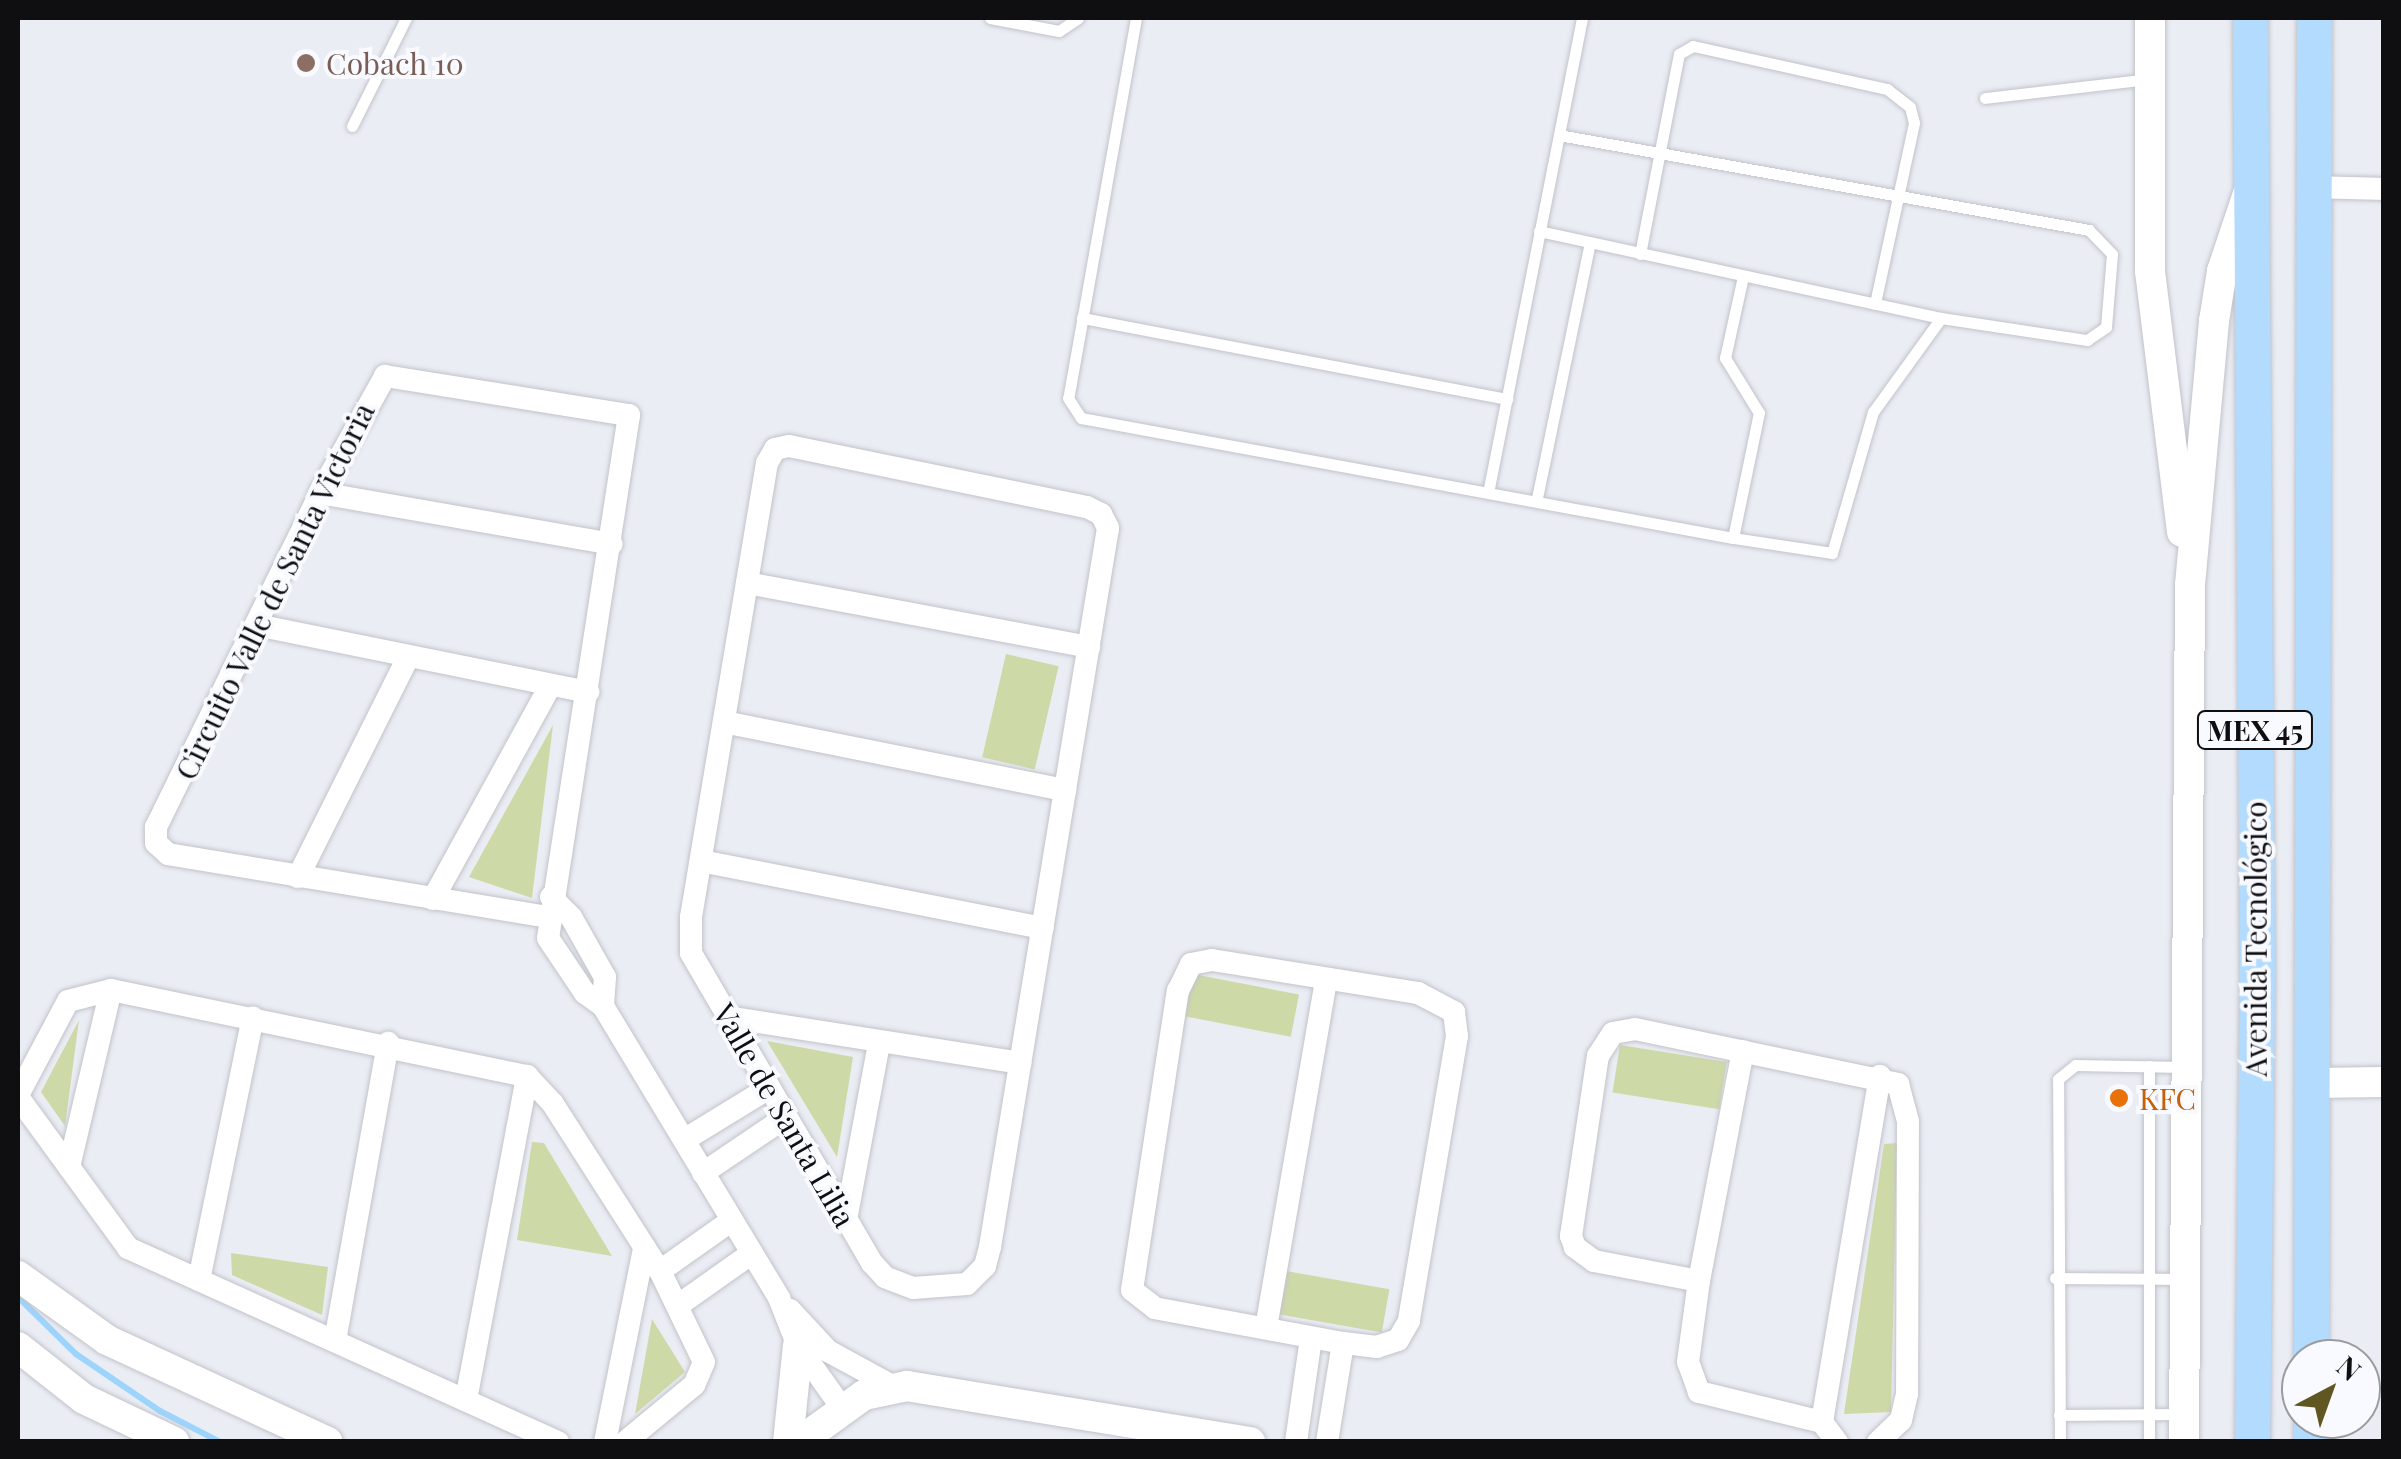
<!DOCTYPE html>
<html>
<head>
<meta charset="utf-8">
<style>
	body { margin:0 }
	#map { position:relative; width:2401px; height:1459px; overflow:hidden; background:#ebedf4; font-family:"Playfair Display",serif }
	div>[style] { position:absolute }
	.green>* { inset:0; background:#ced9a8; transform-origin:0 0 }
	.stream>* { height:6px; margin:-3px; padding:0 3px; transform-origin:3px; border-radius:3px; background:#9dd4fc }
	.roads { filter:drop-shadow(0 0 2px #c1c3ca) drop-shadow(0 0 2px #c1c3ca) }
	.lane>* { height:11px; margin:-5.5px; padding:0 5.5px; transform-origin:5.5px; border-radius:5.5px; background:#fff }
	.street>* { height:22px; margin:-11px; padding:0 11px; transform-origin:11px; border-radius:11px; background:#fff }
	.secondary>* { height:30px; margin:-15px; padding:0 15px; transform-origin:15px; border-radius:15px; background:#fff }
	.primary>* { height:35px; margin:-17.5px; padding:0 17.5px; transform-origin:17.5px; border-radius:17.5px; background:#b2dbfe }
	.dots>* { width:28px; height:28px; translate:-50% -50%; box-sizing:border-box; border:5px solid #f9faff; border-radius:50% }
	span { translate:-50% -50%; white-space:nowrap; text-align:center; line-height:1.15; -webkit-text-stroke:8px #f9faff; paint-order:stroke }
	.shield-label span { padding:2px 8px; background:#f9faff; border:2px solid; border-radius:8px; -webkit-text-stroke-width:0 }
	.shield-label { font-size:28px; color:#0f0f11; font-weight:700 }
	.education-label { font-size:30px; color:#785e54 }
	.left { translate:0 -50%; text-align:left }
	.street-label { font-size:30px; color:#0f0f11 }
	.food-label { font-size:30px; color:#c56008 }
	.frame { position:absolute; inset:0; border:20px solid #0f0f11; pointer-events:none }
	.north { position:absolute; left:2281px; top:1339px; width:100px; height:100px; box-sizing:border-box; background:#f9faff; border:2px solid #9b9ca0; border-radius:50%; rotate:41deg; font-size:28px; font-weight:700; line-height:40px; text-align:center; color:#0f0f11 }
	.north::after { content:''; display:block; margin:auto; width:35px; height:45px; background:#605622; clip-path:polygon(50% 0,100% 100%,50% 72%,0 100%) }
</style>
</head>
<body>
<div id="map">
	<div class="green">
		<i style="left:1006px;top:654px;width:54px;height:106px;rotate:13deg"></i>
		<i style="clip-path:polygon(553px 725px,532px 898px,469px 877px)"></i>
		<i style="left:1193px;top:974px;width:108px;height:43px;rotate:11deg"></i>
		<i style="clip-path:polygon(79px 1020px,65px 1126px,41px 1092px)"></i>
		<i style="clip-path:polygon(767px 1041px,853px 1057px,837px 1157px)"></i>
		<i style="left:1620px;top:1045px;width:108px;height:48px;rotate:9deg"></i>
		<i style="clip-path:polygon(532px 1142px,544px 1143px,612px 1256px,517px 1240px)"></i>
		<i style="clip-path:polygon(1897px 1143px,1891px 1412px,1844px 1414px,1884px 1144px)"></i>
		<i style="clip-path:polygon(231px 1253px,328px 1267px,322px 1315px,232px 1275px)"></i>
		<i style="left:1286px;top:1271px;width:105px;height:44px;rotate:10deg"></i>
		<i style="clip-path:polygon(652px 1319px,685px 1372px,635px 1414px)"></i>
	</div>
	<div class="stream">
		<i style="left:18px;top:1297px;width:81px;rotate:44.5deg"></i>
		<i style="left:76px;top:1354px;width:102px;rotate:34.2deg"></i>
		<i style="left:160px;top:1411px;width:68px;rotate:27.3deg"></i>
	</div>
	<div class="roads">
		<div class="lane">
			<i style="left:990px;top:18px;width:70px;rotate:10.7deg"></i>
			<i style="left:1059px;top:31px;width:23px;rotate:-34deg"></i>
			<i style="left:1136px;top:18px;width:386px;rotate:100.1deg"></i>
			<i style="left:1068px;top:398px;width:24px;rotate:57deg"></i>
			<i style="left:1081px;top:418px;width:663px;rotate:10.43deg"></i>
			<i style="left:1733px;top:538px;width:128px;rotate:-78.3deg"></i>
			<i style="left:1759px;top:413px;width:65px;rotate:-121.7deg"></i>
			<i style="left:1725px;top:358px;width:84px;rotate:-77.6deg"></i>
			<i style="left:1985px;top:98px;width:165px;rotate:-6.6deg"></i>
			<i style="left:352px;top:126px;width:121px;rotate:-63.4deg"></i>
			<i style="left:1539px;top:231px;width:411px;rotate:12.2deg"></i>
			<i style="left:1941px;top:318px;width:148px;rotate:8.6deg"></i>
			<i style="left:2087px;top:340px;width:23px;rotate:-34deg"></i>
			<i style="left:2106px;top:327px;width:73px;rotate:-85.3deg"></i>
			<i style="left:2112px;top:254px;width:33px;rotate:-134deg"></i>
			<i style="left:2089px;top:230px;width:538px;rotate:-169.84deg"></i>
			<i style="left:1640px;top:254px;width:204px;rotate:-79deg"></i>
			<i style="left:1679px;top:54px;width:16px;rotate:-30deg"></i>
			<i style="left:1693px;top:46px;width:199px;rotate:12.5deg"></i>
			<i style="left:1887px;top:89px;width:29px;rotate:38deg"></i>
			<i style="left:1910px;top:107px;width:16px;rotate:76deg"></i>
			<i style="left:1914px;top:123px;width:185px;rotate:102.2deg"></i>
			<i style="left:1082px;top:318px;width:433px;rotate:10.8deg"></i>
			<i style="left:1489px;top:488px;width:479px;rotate:-78.8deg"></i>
			<i style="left:1537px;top:498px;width:261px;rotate:-78.3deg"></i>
			<i style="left:1733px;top:538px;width:100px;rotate:8.6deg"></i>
			<i style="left:1832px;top:553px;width:147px;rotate:-73.8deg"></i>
			<i style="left:1873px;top:412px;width:116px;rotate:-54.1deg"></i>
			<i style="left:2149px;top:1066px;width:376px;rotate:90deg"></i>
			<i style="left:2055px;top:1278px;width:131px;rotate:0.4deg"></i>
			<i style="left:2059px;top:1415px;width:121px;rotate:-0.5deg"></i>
			<i style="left:2060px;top:1442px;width:363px;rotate:-90.3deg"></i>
			<i style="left:2058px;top:1079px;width:22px;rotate:-39deg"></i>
			<i style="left:2075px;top:1065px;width:108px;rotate:1.1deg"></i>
		</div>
		<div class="street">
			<i style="left:2313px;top:187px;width:71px;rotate:1.6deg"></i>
			<i style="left:789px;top:446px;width:304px;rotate:11.6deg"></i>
			<i style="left:1087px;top:507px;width:16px;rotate:27deg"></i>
			<i style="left:1101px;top:514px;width:16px;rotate:63deg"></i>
			<i style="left:1108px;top:528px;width:729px;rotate:99.32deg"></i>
			<i style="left:990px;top:1247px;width:20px;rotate:105deg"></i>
			<i style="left:985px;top:1266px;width:25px;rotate:135deg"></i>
			<i style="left:967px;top:1284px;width:54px;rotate:175.8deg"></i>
			<i style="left:913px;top:1288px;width:30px;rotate:-159deg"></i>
			<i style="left:885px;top:1277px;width:19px;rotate:-133deg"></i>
			<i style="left:872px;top:1263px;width:359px;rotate:-120.3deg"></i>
			<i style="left:691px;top:953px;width:36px;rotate:-90deg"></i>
			<i style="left:691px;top:917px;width:460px;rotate:-80.5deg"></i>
			<i style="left:767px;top:463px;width:16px;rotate:-60deg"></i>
			<i style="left:775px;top:449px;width:14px;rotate:-12deg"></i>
			<i style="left:320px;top:493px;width:296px;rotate:9.9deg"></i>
			<i style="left:747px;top:583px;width:348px;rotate:10.6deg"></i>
			<i style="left:256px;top:625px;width:339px;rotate:11.4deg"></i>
			<i style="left:724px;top:722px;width:348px;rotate:11.3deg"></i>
			<i style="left:701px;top:861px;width:348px;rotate:11.1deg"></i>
			<i style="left:298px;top:877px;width:244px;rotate:-63.4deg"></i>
			<i style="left:551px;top:897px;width:28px;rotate:45deg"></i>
			<i style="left:571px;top:917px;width:69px;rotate:60.5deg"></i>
			<i style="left:605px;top:977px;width:29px;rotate:94deg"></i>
			<i style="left:433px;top:899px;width:243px;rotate:-61.2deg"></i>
			<i style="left:548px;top:917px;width:385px;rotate:-170.6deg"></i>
			<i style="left:168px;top:854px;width:16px;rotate:-137deg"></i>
			<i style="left:156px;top:843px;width:16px;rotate:-90deg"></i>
			<i style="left:156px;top:827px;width:372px;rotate:-63.8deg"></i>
			<i style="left:320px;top:493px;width:134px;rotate:-60.9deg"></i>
			<i style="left:385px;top:376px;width:247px;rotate:9.1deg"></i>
			<i style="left:629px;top:415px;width:529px;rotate:98.8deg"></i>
			<i style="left:548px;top:938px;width:66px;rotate:56.1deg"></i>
			<i style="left:585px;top:993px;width:22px;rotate:36deg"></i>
			<i style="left:603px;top:1006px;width:341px;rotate:58.9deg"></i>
			<i style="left:779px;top:1298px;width:52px;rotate:68.4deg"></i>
			<i style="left:798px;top:1346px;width:76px;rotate:54.6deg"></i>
			<i style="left:1212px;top:960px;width:209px;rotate:9.1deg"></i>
			<i style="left:1418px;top:993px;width:41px;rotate:27.8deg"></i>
			<i style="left:1454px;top:1012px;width:24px;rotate:83deg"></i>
			<i style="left:1457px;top:1036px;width:289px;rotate:99.6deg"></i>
			<i style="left:1409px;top:1321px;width:22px;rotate:120deg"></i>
			<i style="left:1398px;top:1340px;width:22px;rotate:162deg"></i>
			<i style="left:1377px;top:1347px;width:34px;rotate:-173deg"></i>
			<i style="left:1343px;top:1343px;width:191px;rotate:-169.5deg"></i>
			<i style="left:1155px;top:1308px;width:29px;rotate:-142deg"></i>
			<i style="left:1132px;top:1290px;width:303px;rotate:-81.3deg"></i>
			<i style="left:1178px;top:991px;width:30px;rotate:-64deg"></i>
			<i style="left:1191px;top:964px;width:21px;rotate:-11deg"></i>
			<i style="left:727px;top:1017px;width:297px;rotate:8.9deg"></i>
			<i style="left:18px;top:1095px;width:106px;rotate:-62deg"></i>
			<i style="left:68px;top:1001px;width:44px;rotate:-14.3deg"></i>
			<i style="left:111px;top:990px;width:425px;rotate:11.7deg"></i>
			<i style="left:527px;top:1076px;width:38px;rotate:47deg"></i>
			<i style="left:553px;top:1104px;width:198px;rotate:57.4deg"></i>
			<i style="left:660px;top:1271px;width:101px;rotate:64.2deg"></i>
			<i style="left:704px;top:1362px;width:25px;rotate:113deg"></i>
			<i style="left:694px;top:1385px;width:89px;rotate:140.4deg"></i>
			<i style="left:18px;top:1097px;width:187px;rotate:53.9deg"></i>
			<i style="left:128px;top:1248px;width:472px;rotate:24.3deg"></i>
			<i style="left:684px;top:1140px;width:100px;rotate:-31.5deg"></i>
			<i style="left:69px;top:1167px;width:182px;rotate:-76.7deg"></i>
			<i style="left:703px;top:1173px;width:100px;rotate:-34deg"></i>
			<i style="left:846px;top:1220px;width:180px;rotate:-79.4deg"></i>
			<i style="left:660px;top:1271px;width:88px;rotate:-35.3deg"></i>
			<i style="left:199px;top:1280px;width:268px;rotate:-78.4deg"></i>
			<i style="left:1699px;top:1281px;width:234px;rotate:-79.2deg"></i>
			<i style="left:680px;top:1304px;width:88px;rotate:-35.3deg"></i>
			<i style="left:790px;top:1310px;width:56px;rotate:47.2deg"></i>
			<i style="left:828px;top:1351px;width:75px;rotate:28.6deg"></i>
			<i style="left:1266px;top:1328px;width:354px;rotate:-80.2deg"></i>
			<i style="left:335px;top:1341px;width:303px;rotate:-79.9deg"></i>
			<i style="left:466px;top:1400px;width:330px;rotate:-79.3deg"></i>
			<i style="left:1822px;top:1422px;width:351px;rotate:-80.5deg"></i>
			<i style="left:605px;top:1442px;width:198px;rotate:-78.6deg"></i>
			<i style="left:1296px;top:1442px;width:105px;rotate:-81.8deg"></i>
			<i style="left:1327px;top:1442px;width:100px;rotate:-80.8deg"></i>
			<i style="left:1837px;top:1442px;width:25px;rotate:-127deg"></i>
			<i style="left:1822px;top:1422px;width:127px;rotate:-166.3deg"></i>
			<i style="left:1699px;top:1392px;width:32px;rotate:-110deg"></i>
			<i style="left:1688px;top:1362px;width:82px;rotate:-82.3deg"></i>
			<i style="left:1699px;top:1281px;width:107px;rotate:-169.2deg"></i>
			<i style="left:1594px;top:1261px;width:24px;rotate:-144deg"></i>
			<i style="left:1575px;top:1247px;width:12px;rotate:-110deg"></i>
			<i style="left:1571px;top:1236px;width:182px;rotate:-81.5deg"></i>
			<i style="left:1598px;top:1056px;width:27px;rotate:-57deg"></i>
			<i style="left:1613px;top:1033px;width:22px;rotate:-10deg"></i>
			<i style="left:1635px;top:1029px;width:269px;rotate:11.8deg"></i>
			<i style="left:1898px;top:1084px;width:39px;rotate:75deg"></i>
			<i style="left:1908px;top:1122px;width:272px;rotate:90.2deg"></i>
			<i style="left:1907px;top:1394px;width:27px;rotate:103deg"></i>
			<i style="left:1901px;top:1420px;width:32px;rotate:136deg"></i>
		</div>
		<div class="secondary">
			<i style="left:2150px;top:18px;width:253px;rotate:90deg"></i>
			<i style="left:2150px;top:271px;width:263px;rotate:83deg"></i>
			<i style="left:2313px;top:1083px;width:71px;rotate:-0.8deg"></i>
			<i style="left:18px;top:1276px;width:110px;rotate:35.7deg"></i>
			<i style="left:107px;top:1340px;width:243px;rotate:24.8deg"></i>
			<i style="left:18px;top:1347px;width:84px;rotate:38.2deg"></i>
			<i style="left:84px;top:1399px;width:100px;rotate:25.5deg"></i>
			<i style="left:788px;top:1442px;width:97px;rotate:-84.1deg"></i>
			<i style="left:799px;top:1442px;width:80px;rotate:-35.9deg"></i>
			<i style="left:864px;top:1395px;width:44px;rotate:-11.8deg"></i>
			<i style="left:907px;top:1386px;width:348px;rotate:9.3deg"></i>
			<i style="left:2184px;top:1442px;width:857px;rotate:-89.6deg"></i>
			<i style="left:2190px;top:585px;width:265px;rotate:-84.8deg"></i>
			<i style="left:2214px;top:321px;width:51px;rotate:-80.9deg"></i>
			<i style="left:2222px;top:271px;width:84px;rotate:-71.4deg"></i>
		</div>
		<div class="primary">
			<i style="left:2250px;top:18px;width:952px;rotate:89.58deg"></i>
			<i style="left:2257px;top:970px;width:472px;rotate:90.6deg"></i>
			<i style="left:2311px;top:1359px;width:1341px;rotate:-89.87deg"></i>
			<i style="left:2311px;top:1442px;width:23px;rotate:-90deg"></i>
		</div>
	</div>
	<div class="dots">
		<i style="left:306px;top:63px;background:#8d6e63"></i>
		<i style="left:2119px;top:1098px;background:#e8710a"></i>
	</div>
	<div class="shield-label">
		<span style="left:2255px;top:730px">MEX 45</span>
	</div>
	<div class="education-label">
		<span class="left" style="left:326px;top:63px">Cobach 10</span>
	</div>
	<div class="street-label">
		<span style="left:274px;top:591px;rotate:-64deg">Circuito Valle de Santa Victoria</span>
		<span style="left:2255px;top:939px;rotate:-90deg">Avenida Tecnológico</span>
		<span style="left:785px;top:1115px;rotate:60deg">Valle de Santa Lilia</span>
	</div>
	<div class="food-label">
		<span class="left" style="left:2139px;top:1098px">KFC</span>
	</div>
	<div class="frame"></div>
	<div class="north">N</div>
</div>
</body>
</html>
